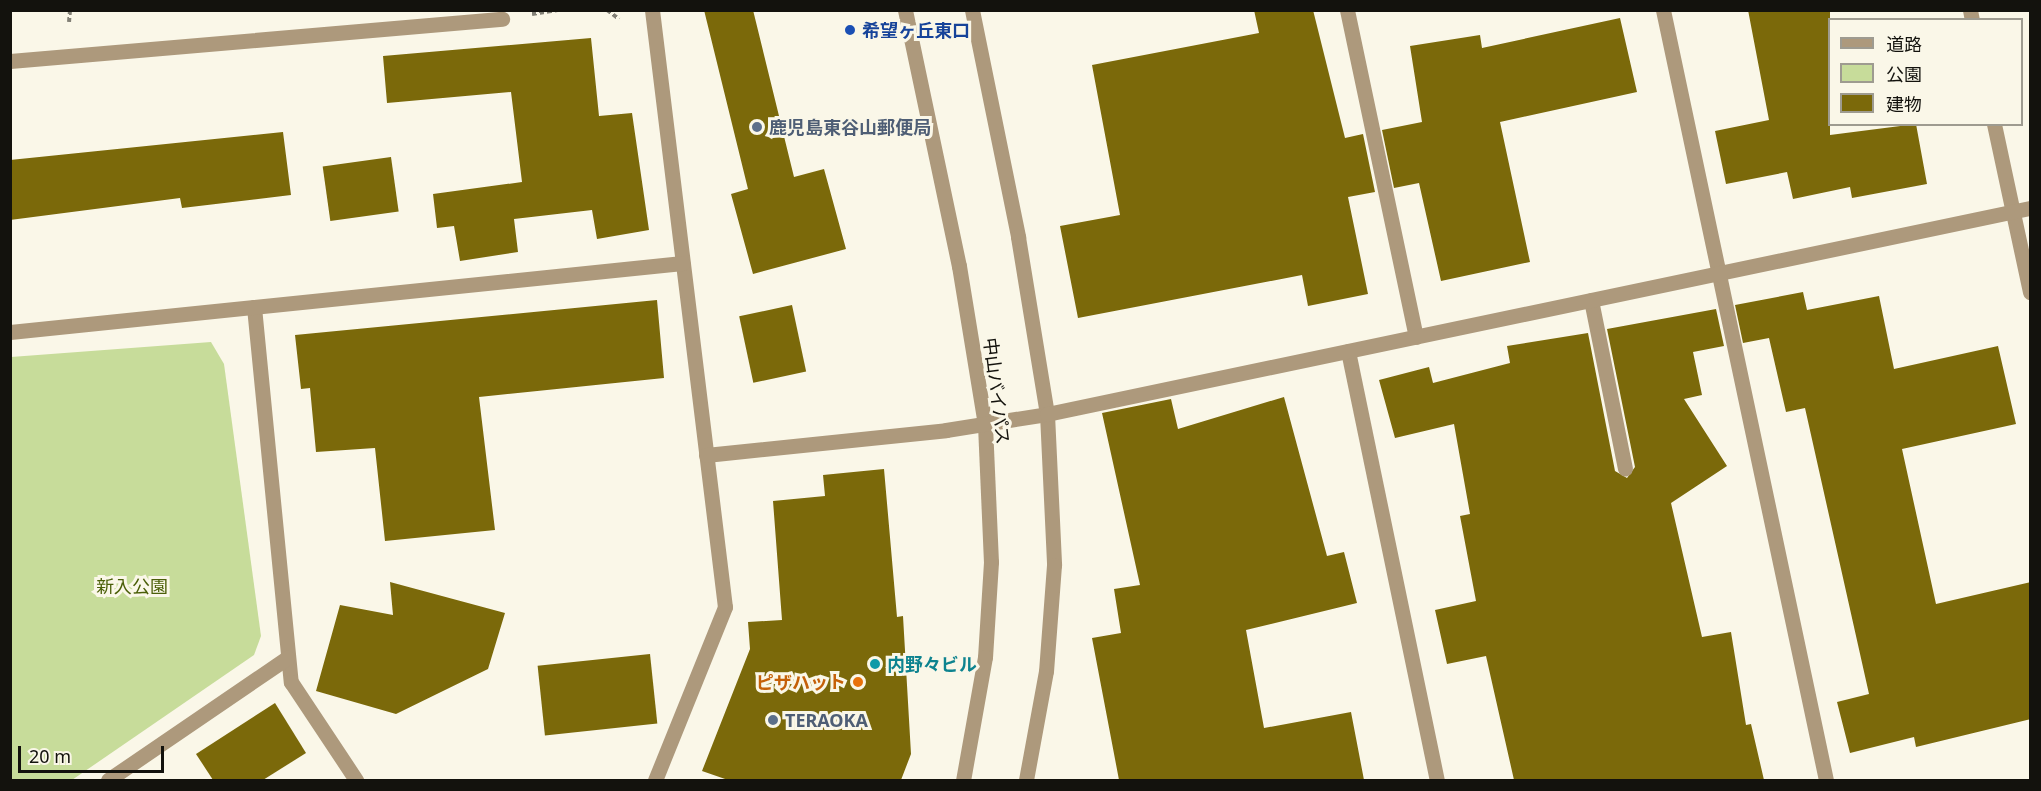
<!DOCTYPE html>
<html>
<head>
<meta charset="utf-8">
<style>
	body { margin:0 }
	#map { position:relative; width:2041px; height:791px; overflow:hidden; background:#faf7e8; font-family:"Noto Sans","Noto Sans JP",sans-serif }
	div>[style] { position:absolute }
	.green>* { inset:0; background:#c7dc9a }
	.building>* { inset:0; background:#7b690a; transform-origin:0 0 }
	.path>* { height:4px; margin-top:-2px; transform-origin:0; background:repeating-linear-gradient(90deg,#828076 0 4.5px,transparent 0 7.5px) }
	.minor>* { height:15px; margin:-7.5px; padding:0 7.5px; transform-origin:7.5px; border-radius:7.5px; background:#ad997c }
	.dots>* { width:16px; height:16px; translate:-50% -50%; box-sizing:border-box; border:3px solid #faf7e8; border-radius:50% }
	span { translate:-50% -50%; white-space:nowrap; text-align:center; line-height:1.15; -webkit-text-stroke:6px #faf7e8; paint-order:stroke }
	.transit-label { font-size:18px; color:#164399; font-weight:700 }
	.left { translate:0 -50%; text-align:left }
	.service-label { font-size:18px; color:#4e5e75; font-weight:700 }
	.street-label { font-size:18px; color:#13120d }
	.park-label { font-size:18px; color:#4b5f08 }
	.culture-label { font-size:18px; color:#0d838f; font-weight:700 }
	.food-label { font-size:18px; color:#c56008; font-weight:700 }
	.right { translate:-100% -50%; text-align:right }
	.frame { position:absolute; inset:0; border:12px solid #13120d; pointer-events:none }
	.legend { position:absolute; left:1828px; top:18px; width:195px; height:108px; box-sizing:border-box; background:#faf7e8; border:2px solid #9e9b90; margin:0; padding:8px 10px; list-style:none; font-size:18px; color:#13120d }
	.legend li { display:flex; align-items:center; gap:12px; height:30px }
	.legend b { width:30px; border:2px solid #9e9b90 }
	.scale { position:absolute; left:18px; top:746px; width:146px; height:27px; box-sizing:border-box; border:3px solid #13120d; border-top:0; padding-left:8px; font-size:18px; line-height:21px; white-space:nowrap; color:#13120d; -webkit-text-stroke:4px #faf7e8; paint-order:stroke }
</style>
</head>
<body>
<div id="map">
	<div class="green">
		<i style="clip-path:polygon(211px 342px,224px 364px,261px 636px,254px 655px,72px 780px,11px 780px,11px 357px)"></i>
	</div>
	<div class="building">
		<i style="clip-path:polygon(704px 10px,753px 10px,794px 177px,824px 169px,846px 249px,753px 274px,731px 194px,748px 189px)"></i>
		<i style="clip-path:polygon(1254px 10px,1313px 10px,1345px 138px,1363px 134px,1375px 192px,1348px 197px,1368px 294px,1308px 306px,1302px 275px,1078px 318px,1060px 226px,1120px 215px,1092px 65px,1259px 33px)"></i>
		<i style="clip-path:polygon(1748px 10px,1830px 10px,1830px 135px,1916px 124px,1927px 184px,1852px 198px,1850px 187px,1793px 199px,1787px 172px,1726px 184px,1715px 131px,1769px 120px)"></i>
		<i style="clip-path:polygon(1620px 18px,1637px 92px,1500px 122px,1530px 262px,1441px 281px,1419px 183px,1394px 188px,1382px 130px,1422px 122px,1410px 46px,1480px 35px,1482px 48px)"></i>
		<i style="clip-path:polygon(591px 38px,599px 116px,632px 113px,649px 230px,597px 239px,592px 210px,514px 219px,518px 252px,460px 261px,454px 226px,437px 228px,433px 194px,522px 182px,511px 92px,387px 103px,383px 56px)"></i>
		<i style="clip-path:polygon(283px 132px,291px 195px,182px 208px,180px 198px,10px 220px,10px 160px)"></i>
		<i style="left:391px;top:157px;width:55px;height:69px;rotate:82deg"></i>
		<i style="clip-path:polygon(1803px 292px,1807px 310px,1879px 296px,1894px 369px,1998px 346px,2016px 424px,1902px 449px,1936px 604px,2031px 582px,2031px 719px,1916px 747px,1914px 737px,1850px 753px,1837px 702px,1869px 694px,1805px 408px,1786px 412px,1769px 338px,1743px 343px,1735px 305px)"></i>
		<i style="clip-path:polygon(657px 300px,664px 378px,479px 397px,495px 530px,385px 541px,375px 448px,316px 452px,310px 388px,301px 389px,295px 335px)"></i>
		<i style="left:792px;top:305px;width:68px;height:54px;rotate:78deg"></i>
		<i style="clip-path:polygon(1716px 309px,1724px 346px,1693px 352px,1702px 395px,1684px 399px,1727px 466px,1671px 503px,1702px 637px,1731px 632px,1746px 725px,1751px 724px,1764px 780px,1514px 780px,1486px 656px,1447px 664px,1435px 610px,1476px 601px,1460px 516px,1470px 514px,1454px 424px,1395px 438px,1379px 380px,1429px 367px,1433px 383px,1510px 363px,1507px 346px,1588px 333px,1615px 471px,1627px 478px,1635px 467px,1607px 329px)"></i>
		<i style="clip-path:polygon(1284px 397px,1327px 556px,1344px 552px,1357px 603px,1246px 630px,1264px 728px,1351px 712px,1364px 780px,1119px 780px,1092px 638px,1121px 633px,1114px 589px,1140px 585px,1102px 413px,1171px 399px,1178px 429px)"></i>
		<i style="clip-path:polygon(884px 469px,897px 617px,903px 616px,911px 754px,901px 780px,728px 780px,702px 771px,750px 649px,748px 622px,782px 620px,773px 501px,825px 496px,823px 475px)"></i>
		<i style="clip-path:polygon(390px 582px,505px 613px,488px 669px,396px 714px,316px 691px,340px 605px,393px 615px)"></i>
		<i style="left:650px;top:654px;width:70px;height:113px;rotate:84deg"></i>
		<i style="clip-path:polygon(275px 703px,306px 753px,263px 780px,213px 780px,196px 754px)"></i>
	</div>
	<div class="path">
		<i style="left:607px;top:10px;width:15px;rotate:37deg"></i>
		<i style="left:532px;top:14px;width:26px;rotate:-9deg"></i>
		<i style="left:69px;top:22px;width:12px;rotate:-85deg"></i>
	</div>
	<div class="minor">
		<i style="left:652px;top:10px;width:601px;rotate:83.03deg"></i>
		<i style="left:725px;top:607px;width:187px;rotate:112deg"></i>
		<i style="left:905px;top:10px;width:262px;rotate:78.1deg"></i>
		<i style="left:959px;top:266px;width:161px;rotate:80.7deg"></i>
		<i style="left:985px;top:425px;width:137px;rotate:87.5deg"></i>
		<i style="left:991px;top:562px;width:95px;rotate:93.6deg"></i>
		<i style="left:985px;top:657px;width:125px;rotate:100.1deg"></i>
		<i style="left:972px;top:10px;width:232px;rotate:78.5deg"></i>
		<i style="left:1018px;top:237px;width:179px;rotate:80.7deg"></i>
		<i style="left:1047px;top:414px;width:151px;rotate:87.3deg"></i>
		<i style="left:1054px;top:565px;width:106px;rotate:94.3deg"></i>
		<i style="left:1046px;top:671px;width:111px;rotate:100.4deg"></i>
		<i style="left:1347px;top:10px;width:334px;rotate:78.1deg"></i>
		<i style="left:1663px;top:10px;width:787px;rotate:78.05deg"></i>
		<i style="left:1970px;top:10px;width:10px;rotate:79deg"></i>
		<i style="left:10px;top:61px;width:494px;rotate:-4.9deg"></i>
		<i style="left:1994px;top:124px;width:172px;rotate:77.9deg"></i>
		<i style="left:1591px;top:300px;width:172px;rotate:78.6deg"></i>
		<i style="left:254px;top:307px;width:377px;rotate:84.4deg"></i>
		<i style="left:291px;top:682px;width:118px;rotate:56.4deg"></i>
		<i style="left:10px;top:332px;width:676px;rotate:-5.86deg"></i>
		<i style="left:1348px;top:351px;width:438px;rotate:78.3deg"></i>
		<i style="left:706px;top:455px;width:241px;rotate:-5.9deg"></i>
		<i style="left:946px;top:430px;width:102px;rotate:-9deg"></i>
		<i style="left:1047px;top:414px;width:1004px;rotate:-11.84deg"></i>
		<i style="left:108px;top:780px;width:217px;rotate:-34.3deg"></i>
	</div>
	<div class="dots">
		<i style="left:850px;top:30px;background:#1a4fb4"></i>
		<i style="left:757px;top:127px;background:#5c6f8a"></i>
		<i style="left:875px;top:664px;background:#0f9aa8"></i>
		<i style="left:858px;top:682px;background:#e8710a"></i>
		<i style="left:773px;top:720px;background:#5c6f8a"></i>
	</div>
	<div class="transit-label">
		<span class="left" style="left:862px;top:30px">希望ヶ丘東口</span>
	</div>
	<div class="service-label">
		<span class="left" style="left:769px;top:127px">鹿児島東谷山郵便局</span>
		<span class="left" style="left:785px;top:720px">TERAOKA</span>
	</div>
	<div class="street-label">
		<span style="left:997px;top:391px;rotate:83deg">中山バイパス</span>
	</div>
	<div class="park-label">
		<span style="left:132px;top:586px">新入公園</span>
	</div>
	<div class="culture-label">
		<span class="left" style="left:887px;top:664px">内野々ビル</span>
	</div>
	<div class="food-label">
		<span class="right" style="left:846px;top:682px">ピザハット</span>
	</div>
	<div class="frame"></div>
	<ul class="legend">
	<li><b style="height:8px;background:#ad997c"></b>道路</li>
	<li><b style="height:16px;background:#c7dc9a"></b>公園</li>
	<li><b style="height:16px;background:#7b690a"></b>建物</li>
	</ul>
	<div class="scale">20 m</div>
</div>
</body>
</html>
